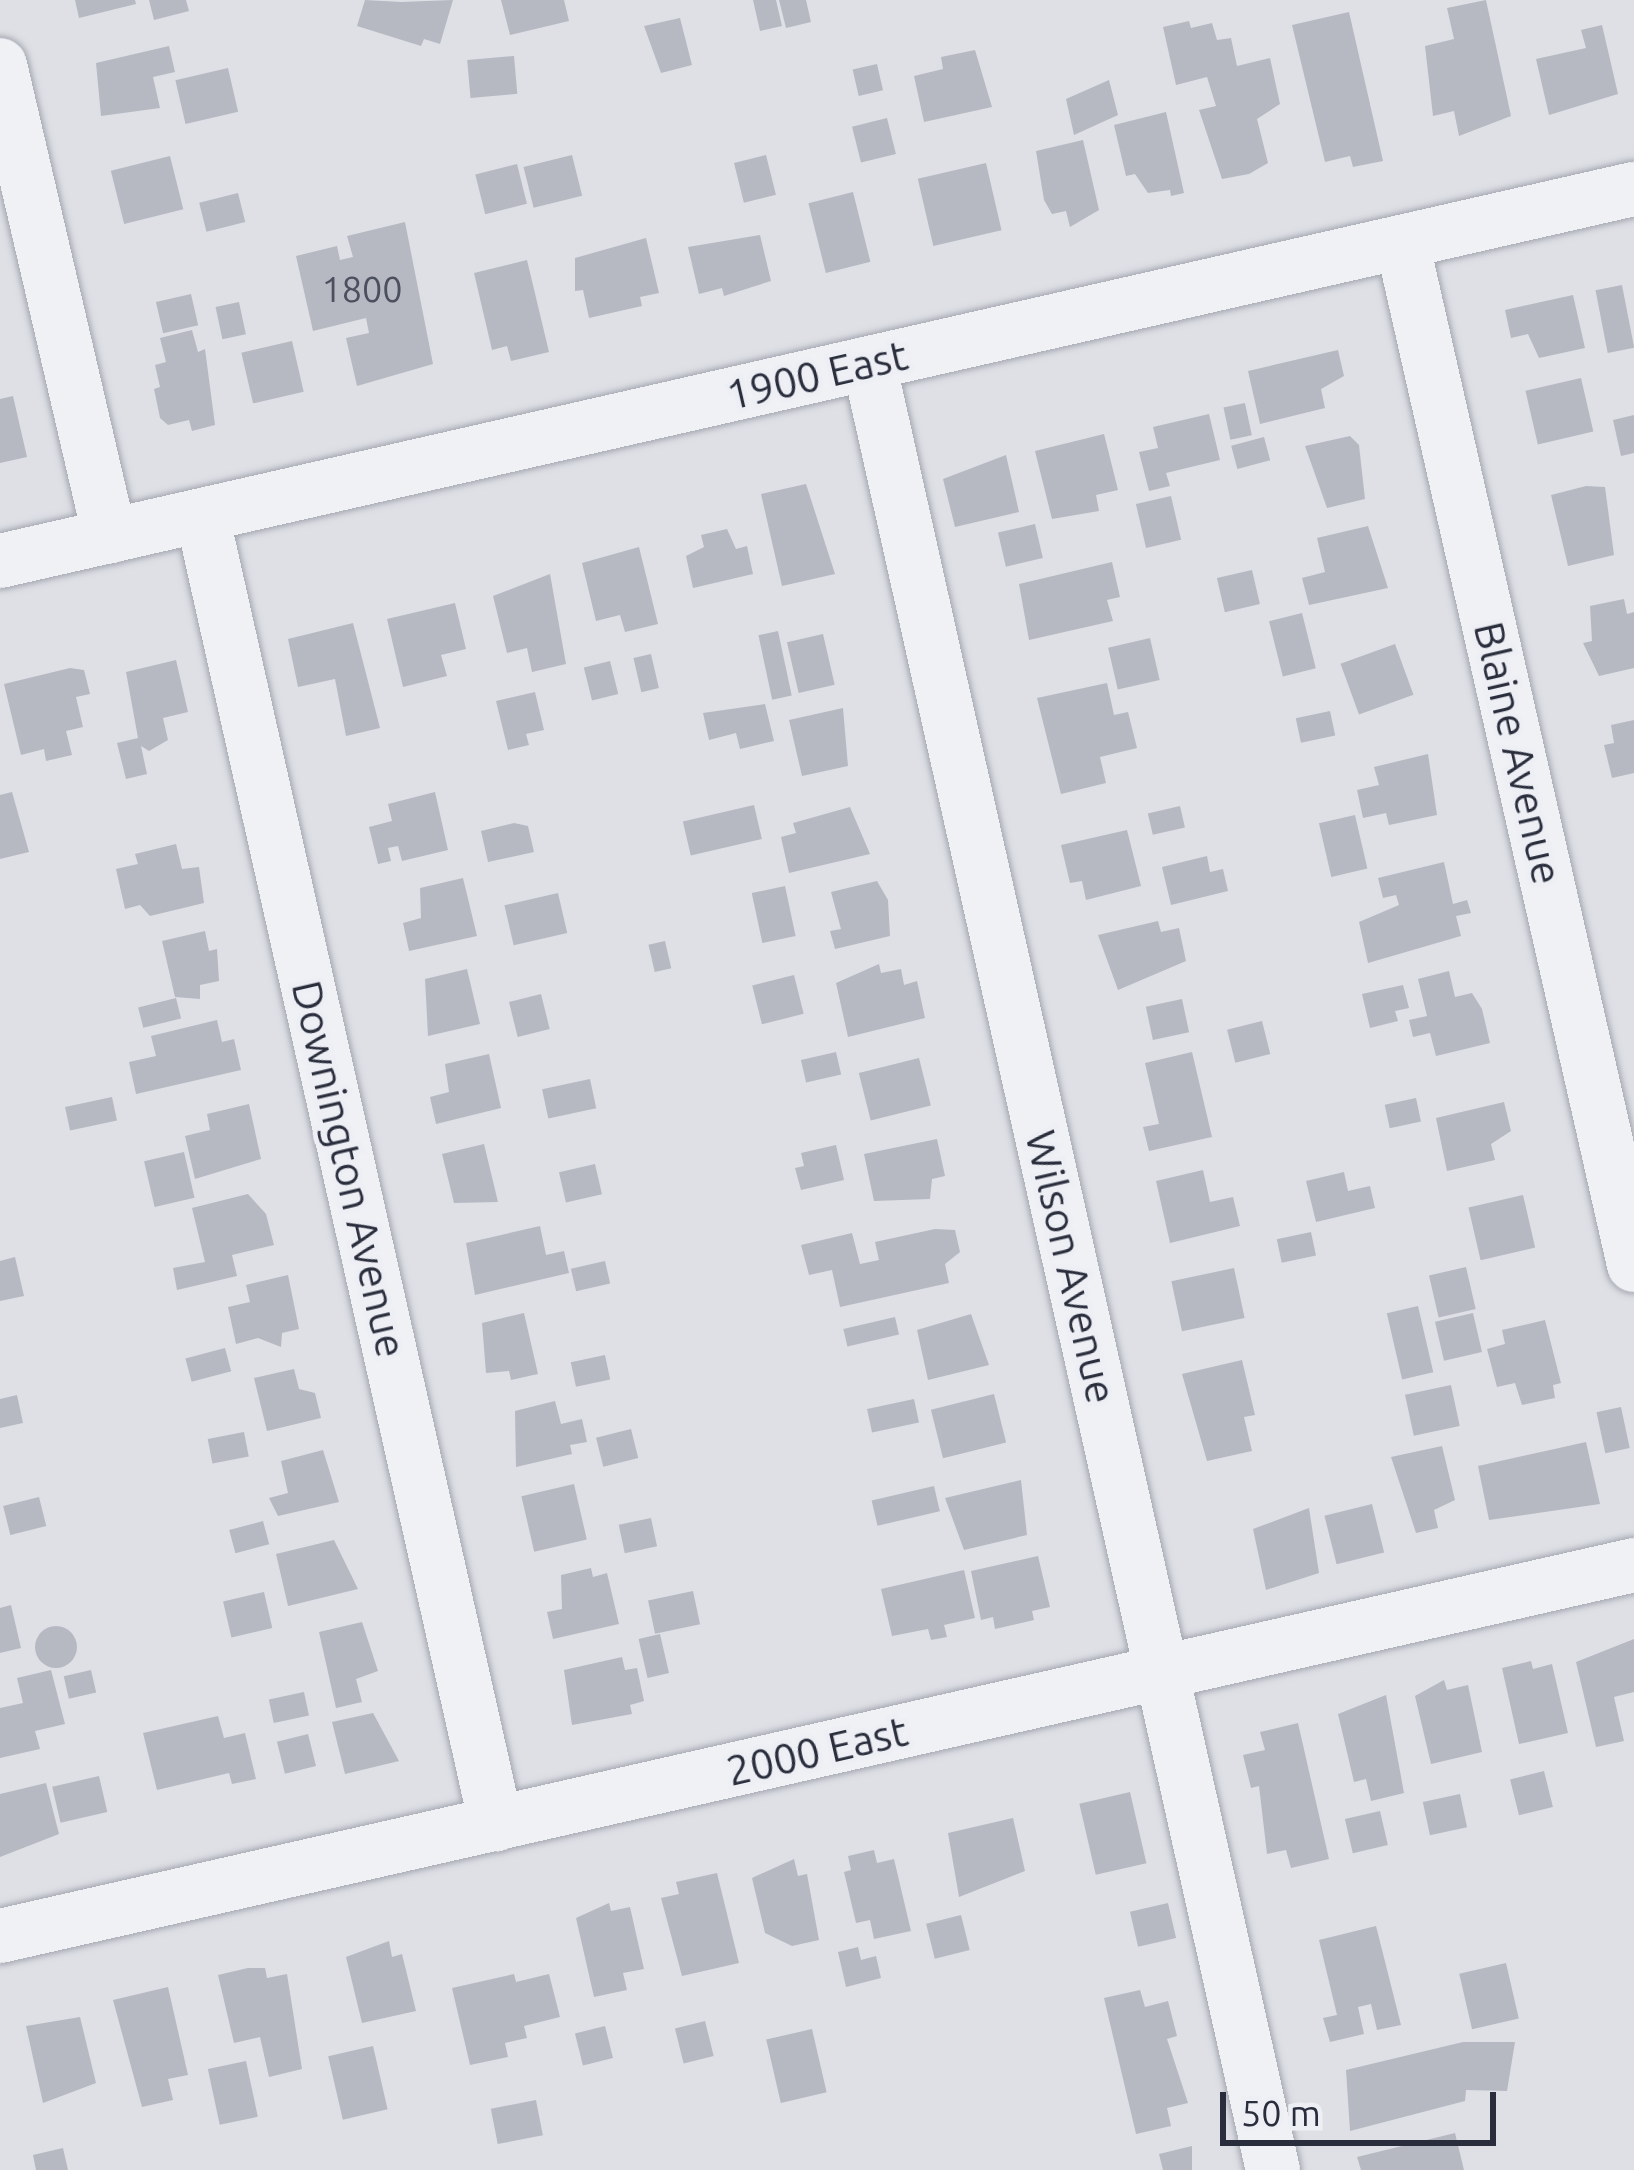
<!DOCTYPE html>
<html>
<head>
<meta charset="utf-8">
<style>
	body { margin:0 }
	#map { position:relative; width:1634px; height:2170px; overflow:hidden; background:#dee0e6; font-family:Ubuntu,sans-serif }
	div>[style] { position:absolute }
	.building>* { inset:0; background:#b6b9c2; transform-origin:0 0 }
	.round { border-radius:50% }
	.roads { filter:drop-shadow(0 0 3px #a4a7b0) drop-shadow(0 0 3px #a4a7b0) }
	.minor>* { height:54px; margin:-27px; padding:0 27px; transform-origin:27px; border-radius:27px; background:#f0f1f5 }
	span { translate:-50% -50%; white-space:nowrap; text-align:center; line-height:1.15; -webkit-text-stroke:10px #edeff4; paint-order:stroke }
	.number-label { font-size:36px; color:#4c505e }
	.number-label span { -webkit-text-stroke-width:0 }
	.street-label { font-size:42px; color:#292d3c }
	.scale { position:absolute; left:1220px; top:2092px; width:276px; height:54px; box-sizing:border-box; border:6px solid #292d3c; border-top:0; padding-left:15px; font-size:36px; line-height:42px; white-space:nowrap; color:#292d3c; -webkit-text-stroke:9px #edeff4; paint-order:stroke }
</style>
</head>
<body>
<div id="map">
	<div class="building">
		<i style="clip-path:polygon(75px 0,135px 0,136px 4px,79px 18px)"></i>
		<i style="clip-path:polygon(149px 0,186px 0,189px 11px,154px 20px)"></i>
		<i style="clip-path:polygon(365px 0,401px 2px,453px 0,440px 44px,424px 39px,421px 46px,357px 26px)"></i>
		<i style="clip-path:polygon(501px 0,564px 0,569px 21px,510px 35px)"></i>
		<i style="clip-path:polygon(753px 0,776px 0,782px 26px,760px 31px)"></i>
		<i style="clip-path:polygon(779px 0,806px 0,811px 22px,786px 28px)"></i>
		<i style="clip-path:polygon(1486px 0,1511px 116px,1459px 136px,1454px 111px,1433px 116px,1425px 46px,1454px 39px,1447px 8px)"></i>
		<i style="clip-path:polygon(1349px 12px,1383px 161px,1353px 167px,1350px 156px,1325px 162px,1292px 25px)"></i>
		<i style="clip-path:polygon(680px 18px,692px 65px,661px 73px,644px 26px)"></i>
		<i style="clip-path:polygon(1189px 21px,1191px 28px,1212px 23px,1217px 40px,1231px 38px,1237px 66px,1270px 58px,1280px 104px,1257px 119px,1268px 163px,1249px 174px,1222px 179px,1199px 110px,1216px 106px,1207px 77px,1176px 85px,1163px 27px)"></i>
		<i style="clip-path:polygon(1602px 25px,1618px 94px,1549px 115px,1536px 59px,1586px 48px,1581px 30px)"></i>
		<i style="clip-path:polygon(169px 46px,175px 72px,153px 77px,160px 108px,101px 116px,96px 63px)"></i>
		<i style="clip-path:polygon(975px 50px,992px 107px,924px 122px,914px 76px,943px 69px,941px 57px)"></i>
		<i style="left:514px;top:56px;width:38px;height:47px;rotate:85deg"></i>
		<i style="left:877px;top:64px;width:27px;height:25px;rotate:77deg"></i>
		<i style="left:228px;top:68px;width:45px;height:54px;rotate:77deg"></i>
		<i style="clip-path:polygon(1109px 80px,1118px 115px,1074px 135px,1066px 99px)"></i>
		<i style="clip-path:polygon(1166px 112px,1184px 193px,1171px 196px,1170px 190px,1148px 193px,1135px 174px,1126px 176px,1114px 125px)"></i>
		<i style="left:887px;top:118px;width:37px;height:36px;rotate:76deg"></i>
		<i style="clip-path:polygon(1083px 140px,1099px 210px,1070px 227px,1066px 211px,1052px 214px,1044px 200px,1036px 151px)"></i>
		<i style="left:572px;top:155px;width:42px;height:50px;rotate:76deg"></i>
		<i style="left:766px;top:155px;width:41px;height:33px;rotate:76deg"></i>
		<i style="left:170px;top:156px;width:55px;height:61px;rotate:76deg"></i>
		<i style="left:986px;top:163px;width:69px;height:70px;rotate:77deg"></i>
		<i style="left:517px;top:164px;width:41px;height:43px;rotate:76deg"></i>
		<i style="left:853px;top:192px;width:72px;height:46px;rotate:76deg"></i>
		<i style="left:238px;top:193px;width:30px;height:40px;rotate:76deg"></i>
		<i style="clip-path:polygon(405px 222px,433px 364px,357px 386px,346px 338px,369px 333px,366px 318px,313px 331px,296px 256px,337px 246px,340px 260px,353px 257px,347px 236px)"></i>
		<i style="clip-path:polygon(760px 235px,771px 281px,724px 296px,722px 288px,699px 294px,688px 247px)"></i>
		<i style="clip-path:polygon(646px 238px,659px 293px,640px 297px,642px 306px,589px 318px,583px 290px,575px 291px,575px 258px)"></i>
		<i style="clip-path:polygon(527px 260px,549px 352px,511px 361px,507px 346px,492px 350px,474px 273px)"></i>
		<i style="left:1622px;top:285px;width:64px;height:27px;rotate:79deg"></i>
		<i style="left:191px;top:294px;width:32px;height:36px;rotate:77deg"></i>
		<i style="clip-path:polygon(1573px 295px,1585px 348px,1539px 358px,1528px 334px,1511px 338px,1505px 310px)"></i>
		<i style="left:239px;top:302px;width:33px;height:24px;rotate:78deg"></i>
		<i style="clip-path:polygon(192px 330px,198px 352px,205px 349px,215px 425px,192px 431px,189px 420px,168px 425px,160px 418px,154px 389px,160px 387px,155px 365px,166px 362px,160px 338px)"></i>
		<i style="left:292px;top:341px;width:52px;height:52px;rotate:77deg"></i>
		<i style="clip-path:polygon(1338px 350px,1344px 376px,1321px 389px,1325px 408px,1260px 424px,1248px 371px)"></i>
		<i style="left:1581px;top:378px;width:55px;height:57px;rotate:77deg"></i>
		<i style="clip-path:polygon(13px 396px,27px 457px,0 463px,0 399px)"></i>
		<i style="left:1245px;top:403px;width:33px;height:22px;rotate:78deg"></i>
		<i style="clip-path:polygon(1209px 414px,1220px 460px,1166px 473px,1170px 486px,1149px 491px,1139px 452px,1158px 448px,1153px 427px)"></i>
		<i style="clip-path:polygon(1634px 415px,1634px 453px,1621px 456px,1613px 420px)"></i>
		<i style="clip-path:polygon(1104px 434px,1118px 490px,1096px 495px,1099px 511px,1052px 519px,1035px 451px)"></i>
		<i style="clip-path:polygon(1350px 436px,1359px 445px,1365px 499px,1327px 508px,1305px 446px)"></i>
		<i style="left:1264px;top:437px;width:24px;height:34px;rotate:75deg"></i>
		<i style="clip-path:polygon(1006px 455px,1019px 512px,955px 527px,943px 479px)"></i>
		<i style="clip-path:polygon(806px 484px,835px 574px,782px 586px,761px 494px)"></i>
		<i style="clip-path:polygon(1586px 486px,1605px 487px,1614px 555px,1568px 566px,1551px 495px)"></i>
		<i style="left:1171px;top:496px;width:45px;height:36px;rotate:77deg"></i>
		<i style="left:1035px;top:524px;width:35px;height:38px;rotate:77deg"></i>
		<i style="clip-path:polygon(1368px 526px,1388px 588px,1309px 605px,1302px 578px,1325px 572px,1317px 538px)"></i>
		<i style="clip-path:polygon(727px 529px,736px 549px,747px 546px,753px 574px,693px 588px,686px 556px,704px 547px,701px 535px)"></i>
		<i style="clip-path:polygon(639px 547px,658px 624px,625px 632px,620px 615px,596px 621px,582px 563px)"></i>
		<i style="clip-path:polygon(1112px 562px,1120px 597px,1107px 600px,1113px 621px,1029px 640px,1019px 584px)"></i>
		<i style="left:1252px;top:570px;width:35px;height:36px;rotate:77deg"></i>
		<i style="clip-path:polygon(550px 574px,566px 664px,532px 672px,527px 648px,507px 653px,493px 596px)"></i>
		<i style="clip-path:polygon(1624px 599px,1627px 614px,1634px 612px,1634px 668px,1599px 676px,1583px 643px,1592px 641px,1590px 606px)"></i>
		<i style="clip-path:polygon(455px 603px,466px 649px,441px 655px,447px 676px,403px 687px,387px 619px)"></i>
		<i style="left:1302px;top:613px;width:57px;height:34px;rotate:76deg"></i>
		<i style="clip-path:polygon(353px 623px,380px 728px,346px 736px,335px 679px,298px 687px,288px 639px)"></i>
		<i style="left:778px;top:631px;width:66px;height:20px;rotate:78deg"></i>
		<i style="left:823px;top:634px;width:52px;height:37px;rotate:77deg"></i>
		<i style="left:1150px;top:638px;width:43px;height:43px;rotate:77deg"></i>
		<i style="left:1395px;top:644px;width:54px;height:58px;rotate:70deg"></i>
		<i style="left:651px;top:654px;width:35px;height:18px;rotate:77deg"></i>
		<i style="clip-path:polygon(176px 660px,188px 712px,163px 718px,168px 740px,149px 751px,141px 746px,147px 774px,126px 779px,117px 743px,138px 738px,126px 672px)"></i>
		<i style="left:610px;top:661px;width:34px;height:27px;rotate:76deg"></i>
		<i style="clip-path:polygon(70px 668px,84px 670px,90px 694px,76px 697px,83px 727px,66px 731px,72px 755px,46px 761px,44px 749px,21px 755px,4px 684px)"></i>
		<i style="clip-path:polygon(1107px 683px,1114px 715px,1128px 712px,1137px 748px,1100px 757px,1106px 783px,1061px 794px,1037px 698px)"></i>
		<i style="clip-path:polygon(535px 692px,544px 730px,526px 734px,529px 745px,508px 750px,496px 701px)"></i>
		<i style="clip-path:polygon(765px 704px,774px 741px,740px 749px,736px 733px,709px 740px,703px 713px)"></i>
		<i style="clip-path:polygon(843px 708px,848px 766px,802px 776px,789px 720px)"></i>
		<i style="left:1330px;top:711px;width:25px;height:35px;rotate:78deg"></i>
		<i style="clip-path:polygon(1634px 720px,1634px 773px,1612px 778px,1604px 745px,1614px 743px,1611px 725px)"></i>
		<i style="clip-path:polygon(1428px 754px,1437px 815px,1389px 825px,1386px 813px,1363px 818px,1357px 790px,1379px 785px,1374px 767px)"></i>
		<i style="clip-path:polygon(12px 792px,29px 852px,0 859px,0 795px)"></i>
		<i style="clip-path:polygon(435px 792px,448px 850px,402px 861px,398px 846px,388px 848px,391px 861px,378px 864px,369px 827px,392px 821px,388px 804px)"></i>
		<i style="left:754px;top:805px;width:35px;height:73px;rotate:77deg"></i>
		<i style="left:1180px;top:806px;width:22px;height:33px;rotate:77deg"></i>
		<i style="clip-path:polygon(850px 807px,870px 854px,789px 873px,781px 837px,796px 833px,793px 823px)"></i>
		<i style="left:1355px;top:815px;width:55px;height:37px;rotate:77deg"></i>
		<i style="clip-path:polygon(514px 823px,528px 826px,534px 852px,488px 862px,481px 831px)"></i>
		<i style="clip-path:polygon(1127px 830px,1141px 886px,1086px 900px,1082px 881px,1070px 883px,1061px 845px)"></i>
		<i style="clip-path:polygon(176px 844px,182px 869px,199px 867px,204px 903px,150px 916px,140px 905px,125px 909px,116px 869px,138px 864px,135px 854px)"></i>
		<i style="clip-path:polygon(1207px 856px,1210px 872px,1223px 869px,1228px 891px,1171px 905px,1162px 867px)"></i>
		<i style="clip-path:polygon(1444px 862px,1453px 904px,1467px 900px,1471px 913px,1456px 916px,1461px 936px,1368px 963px,1359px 922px,1399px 905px,1396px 895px,1383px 898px,1378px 878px)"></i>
		<i style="clip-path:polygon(463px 878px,477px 936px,409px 951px,403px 923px,421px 918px,420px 888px)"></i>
		<i style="clip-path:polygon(877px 881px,888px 900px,890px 936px,835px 949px,830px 931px,841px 929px,831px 892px)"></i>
		<i style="left:785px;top:886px;width:51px;height:34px;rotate:78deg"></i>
		<i style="left:558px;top:893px;width:41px;height:55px;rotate:77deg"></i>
		<i style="clip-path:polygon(1158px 921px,1161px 932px,1179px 928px,1186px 961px,1118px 990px,1098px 935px)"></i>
		<i style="clip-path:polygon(205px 931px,209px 951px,217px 949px,219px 981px,200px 985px,200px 999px,175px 997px,162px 941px)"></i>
		<i style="left:665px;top:941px;width:28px;height:17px;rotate:77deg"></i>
		<i style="clip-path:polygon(879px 964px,881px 973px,901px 969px,904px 985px,917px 981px,925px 1018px,848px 1037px,836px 983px)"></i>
		<i style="clip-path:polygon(467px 969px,480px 1024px,428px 1036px,425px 979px)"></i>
		<i style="clip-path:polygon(1449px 971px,1455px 997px,1472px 993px,1482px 1009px,1490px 1043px,1436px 1056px,1430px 1033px,1413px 1037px,1409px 1020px,1427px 1016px,1418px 979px)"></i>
		<i style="left:794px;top:975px;width:40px;height:43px;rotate:76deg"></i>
		<i style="clip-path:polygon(1403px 985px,1409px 1008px,1395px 1011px,1398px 1021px,1370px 1028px,1362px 994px)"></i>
		<i style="left:541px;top:994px;width:36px;height:33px;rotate:76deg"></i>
		<i style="left:176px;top:998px;width:21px;height:39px;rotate:76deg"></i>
		<i style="left:1182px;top:999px;width:34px;height:37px;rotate:78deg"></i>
		<i style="clip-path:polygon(217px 1020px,222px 1042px,234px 1039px,241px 1070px,136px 1094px,129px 1062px,156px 1056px,151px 1036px)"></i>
		<i style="left:1262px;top:1021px;width:34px;height:36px;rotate:76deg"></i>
		<i style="left:836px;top:1052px;width:23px;height:36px;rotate:77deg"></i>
		<i style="clip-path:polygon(1192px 1052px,1212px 1137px,1149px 1151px,1143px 1127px,1159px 1124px,1145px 1063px)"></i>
		<i style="clip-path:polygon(489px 1054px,501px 1108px,436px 1124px,430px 1097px,449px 1092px,445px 1064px)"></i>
		<i style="left:919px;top:1058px;width:49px;height:62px;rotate:76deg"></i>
		<i style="left:590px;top:1079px;width:30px;height:49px;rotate:78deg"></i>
		<i style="left:112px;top:1097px;width:24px;height:48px;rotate:78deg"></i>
		<i style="left:1416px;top:1098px;width:24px;height:32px;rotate:78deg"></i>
		<i style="clip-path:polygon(1504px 1102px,1511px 1131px,1491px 1144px,1495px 1160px,1447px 1171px,1436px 1118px)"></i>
		<i style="clip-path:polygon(249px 1104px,261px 1159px,195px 1179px,185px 1136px,210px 1130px,207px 1114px)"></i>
		<i style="clip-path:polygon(937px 1139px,945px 1176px,932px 1179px,930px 1199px,874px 1201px,864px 1154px)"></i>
		<i style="clip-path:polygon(484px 1144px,498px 1202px,454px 1203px,442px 1154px)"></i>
		<i style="clip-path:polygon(836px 1145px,844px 1180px,801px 1190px,795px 1168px,804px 1166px,801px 1153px)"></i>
		<i style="left:184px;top:1152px;width:47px;height:41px;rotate:77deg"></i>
		<i style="left:595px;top:1164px;width:31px;height:37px;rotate:77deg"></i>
		<i style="clip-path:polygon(1203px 1170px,1210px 1202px,1233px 1197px,1240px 1226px,1170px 1243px,1156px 1181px)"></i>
		<i style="clip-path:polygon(1344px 1172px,1348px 1191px,1370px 1186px,1375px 1208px,1316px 1222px,1306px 1181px)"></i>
		<i style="clip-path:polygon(248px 1194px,266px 1214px,274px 1245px,232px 1255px,237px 1276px,177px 1290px,173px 1268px,205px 1262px,192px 1208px)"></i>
		<i style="left:1523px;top:1195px;width:54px;height:56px;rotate:77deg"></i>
		<i style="clip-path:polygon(540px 1226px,546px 1255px,564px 1251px,569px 1273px,475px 1295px,466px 1243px)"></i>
		<i style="clip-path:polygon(935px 1229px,955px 1230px,960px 1252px,945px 1264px,949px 1283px,840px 1307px,832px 1270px,809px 1275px,801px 1245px,852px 1233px,860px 1264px,879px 1260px,875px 1242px)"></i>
		<i style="left:1311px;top:1232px;width:24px;height:35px;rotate:78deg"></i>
		<i style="clip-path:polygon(15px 1257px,24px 1296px,0 1301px,0 1261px)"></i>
		<i style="left:605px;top:1261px;width:23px;height:35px;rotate:77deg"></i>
		<i style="left:1466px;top:1267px;width:43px;height:38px;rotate:77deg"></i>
		<i style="left:1234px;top:1268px;width:51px;height:64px;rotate:78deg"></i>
		<i style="clip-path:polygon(288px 1275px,299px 1329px,282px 1333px,281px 1347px,258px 1338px,236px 1344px,228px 1307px,250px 1302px,246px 1285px)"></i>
		<i style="left:1418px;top:1306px;width:68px;height:32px;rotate:77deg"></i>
		<i style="clip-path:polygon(524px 1313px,538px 1374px,511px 1380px,509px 1371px,486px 1373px,482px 1323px)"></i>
		<i style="left:1473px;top:1313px;width:40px;height:39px;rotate:77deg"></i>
		<i style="clip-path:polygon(971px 1314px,989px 1365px,928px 1380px,917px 1330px)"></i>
		<i style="left:895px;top:1317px;width:18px;height:53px;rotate:77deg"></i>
		<i style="clip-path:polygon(1545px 1320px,1561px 1383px,1553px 1385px,1555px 1398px,1522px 1405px,1515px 1383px,1497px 1387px,1487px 1349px,1505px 1344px,1502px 1330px)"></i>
		<i style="left:225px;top:1348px;width:24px;height:41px;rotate:75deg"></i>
		<i style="left:605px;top:1355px;width:25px;height:35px;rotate:78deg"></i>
		<i style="clip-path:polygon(1242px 1360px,1255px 1415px,1244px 1417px,1252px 1451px,1207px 1461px,1182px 1374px)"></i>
		<i style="clip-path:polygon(294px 1369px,299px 1389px,315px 1393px,321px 1418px,267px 1431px,254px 1378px)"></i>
		<i style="left:1451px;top:1385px;width:42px;height:47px;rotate:78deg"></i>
		<i style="left:994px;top:1394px;width:50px;height:65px;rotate:76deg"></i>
		<i style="clip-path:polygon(17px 1395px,23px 1423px,0 1428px,0 1399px)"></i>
		<i style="left:914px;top:1399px;width:24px;height:48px;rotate:78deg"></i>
		<i style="clip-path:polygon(555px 1401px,561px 1424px,582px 1419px,587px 1442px,570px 1445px,572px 1454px,516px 1467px,515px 1411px)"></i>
		<i style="left:1621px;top:1407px;width:42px;height:25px;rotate:78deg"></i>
		<i style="left:631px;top:1429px;width:30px;height:36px;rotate:76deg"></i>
		<i style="left:244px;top:1432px;width:25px;height:37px;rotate:79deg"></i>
		<i style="clip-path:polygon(1586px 1442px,1600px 1504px,1489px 1520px,1478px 1466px)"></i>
		<i style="clip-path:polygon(1442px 1446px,1455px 1500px,1434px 1510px,1438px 1528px,1416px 1533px,1391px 1457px)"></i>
		<i style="clip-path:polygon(323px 1450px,339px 1502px,278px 1516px,269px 1498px,288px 1493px,281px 1461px)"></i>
		<i style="clip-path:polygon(1021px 1480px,1027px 1535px,964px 1550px,945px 1498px)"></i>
		<i style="left:574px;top:1484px;width:57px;height:54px;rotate:77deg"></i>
		<i style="left:934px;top:1486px;width:26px;height:64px;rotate:77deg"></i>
		<i style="left:39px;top:1497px;width:30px;height:37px;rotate:76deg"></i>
		<i style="left:1372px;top:1504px;width:50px;height:49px;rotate:76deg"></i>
		<i style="clip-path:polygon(1309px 1508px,1319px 1573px,1266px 1590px,1253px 1529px)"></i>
		<i style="left:651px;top:1518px;width:29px;height:33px;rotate:78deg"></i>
		<i style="left:263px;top:1521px;width:24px;height:35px;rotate:75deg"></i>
		<i style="clip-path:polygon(334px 1540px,358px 1589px,288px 1606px,276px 1554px)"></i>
		<i style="clip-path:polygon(1038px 1556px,1050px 1607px,1032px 1611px,1034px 1620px,995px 1629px,993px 1617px,981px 1620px,971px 1571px)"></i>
		<i style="clip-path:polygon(591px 1568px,593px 1577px,607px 1573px,619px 1624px,553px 1639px,547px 1612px,562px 1609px,561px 1575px)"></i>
		<i style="clip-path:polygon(964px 1570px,975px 1618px,944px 1625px,947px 1637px,931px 1640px,928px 1629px,892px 1636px,881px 1589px)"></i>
		<i style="left:693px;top:1591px;width:34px;height:46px;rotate:78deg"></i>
		<i style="left:264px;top:1592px;width:37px;height:42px;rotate:77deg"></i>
		<i style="clip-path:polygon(11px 1605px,21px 1648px,0 1653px,0 1608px)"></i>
		<i style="clip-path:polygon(362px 1622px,378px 1671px,356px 1679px,362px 1702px,336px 1708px,319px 1632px)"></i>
		<i class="round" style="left:35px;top:1626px;width:42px;height:42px"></i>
		<i style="left:660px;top:1634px;width:40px;height:22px;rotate:77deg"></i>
		<i style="clip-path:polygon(1634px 1639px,1634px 1692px,1614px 1697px,1624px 1741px,1596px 1747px,1576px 1662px)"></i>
		<i style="clip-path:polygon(622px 1657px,625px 1670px,637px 1668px,644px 1701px,630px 1705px,632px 1714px,572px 1725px,564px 1670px)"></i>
		<i style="clip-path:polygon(1531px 1661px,1533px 1669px,1552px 1664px,1568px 1733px,1519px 1744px,1502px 1668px)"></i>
		<i style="clip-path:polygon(51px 1670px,65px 1724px,35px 1731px,40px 1749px,0 1758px,0 1708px,23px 1703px,17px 1678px)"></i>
		<i style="left:91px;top:1670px;width:23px;height:28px;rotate:77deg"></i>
		<i style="clip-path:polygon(1444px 1680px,1447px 1690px,1468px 1685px,1482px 1752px,1431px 1764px,1415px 1696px)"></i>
		<i style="left:304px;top:1692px;width:24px;height:36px;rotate:78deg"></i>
		<i style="clip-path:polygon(1386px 1695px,1404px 1793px,1371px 1801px,1366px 1779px,1354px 1782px,1338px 1714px)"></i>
		<i style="clip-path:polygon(373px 1713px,399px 1761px,345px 1774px,332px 1722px)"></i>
		<i style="clip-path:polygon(218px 1716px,224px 1738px,245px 1733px,256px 1779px,232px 1784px,229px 1773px,157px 1790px,143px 1733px)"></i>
		<i style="clip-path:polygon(1298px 1723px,1329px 1859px,1291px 1868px,1286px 1850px,1267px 1854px,1259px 1786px,1251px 1788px,1243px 1755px,1265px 1750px,1260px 1732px)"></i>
		<i style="left:308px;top:1734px;width:33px;height:32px;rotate:76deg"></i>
		<i style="left:1544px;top:1771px;width:37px;height:35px;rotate:76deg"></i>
		<i style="left:99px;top:1776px;width:37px;height:48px;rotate:77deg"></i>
		<i style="clip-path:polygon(46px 1783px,59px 1834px,0 1857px,0 1794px)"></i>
		<i style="left:1130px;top:1792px;width:73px;height:52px;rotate:77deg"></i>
		<i style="left:1460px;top:1794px;width:34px;height:38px;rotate:78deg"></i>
		<i style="left:1380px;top:1811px;width:35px;height:36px;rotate:77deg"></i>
		<i style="clip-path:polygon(1013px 1818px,1025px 1871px,959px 1897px,948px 1833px)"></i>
		<i style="clip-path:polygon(874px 1850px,877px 1863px,894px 1859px,911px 1931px,874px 1939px,870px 1920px,856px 1923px,844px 1872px,851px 1870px,848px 1856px)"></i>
		<i style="clip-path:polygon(794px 1859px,798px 1876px,807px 1874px,819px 1940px,792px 1946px,765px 1933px,752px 1878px)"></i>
		<i style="clip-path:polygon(717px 1873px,739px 1963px,682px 1976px,661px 1898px,679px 1894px,676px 1882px)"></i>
		<i style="clip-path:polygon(609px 1903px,611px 1911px,630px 1907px,644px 1969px,623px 1973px,627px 1990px,594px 1997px,576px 1918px)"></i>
		<i style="left:1168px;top:1903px;width:36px;height:39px;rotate:77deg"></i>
		<i style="left:961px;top:1915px;width:36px;height:36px;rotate:76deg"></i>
		<i style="clip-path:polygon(1376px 1926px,1401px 2025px,1377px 2030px,1371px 2004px,1358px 2007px,1364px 2034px,1330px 2042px,1323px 2018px,1337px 2015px,1319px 1940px)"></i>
		<i style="clip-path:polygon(389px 1941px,392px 1957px,402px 1954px,416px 2011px,362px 2023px,346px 1957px)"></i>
		<i style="clip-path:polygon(858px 1947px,861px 1960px,876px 1956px,881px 1978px,846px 1987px,838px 1952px)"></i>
		<i style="left:1506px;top:1963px;width:57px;height:48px;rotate:77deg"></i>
		<i style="clip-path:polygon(248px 1968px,265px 1968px,267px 1978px,287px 1974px,302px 2069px,269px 2077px,260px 2037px,234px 2043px,218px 1975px)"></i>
		<i style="clip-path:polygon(514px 1974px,516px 1982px,549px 1974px,560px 2017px,524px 2026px,527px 2038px,505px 2043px,508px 2057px,470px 2065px,452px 1988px)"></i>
		<i style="clip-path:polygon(168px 1987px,188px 2075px,168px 2079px,173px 2100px,142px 2107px,113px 2000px)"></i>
		<i style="clip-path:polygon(1140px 1990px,1145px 2007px,1168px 2001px,1177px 2036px,1167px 2039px,1188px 2103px,1167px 2108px,1171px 2126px,1136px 2134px,1104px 1998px)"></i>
		<i style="clip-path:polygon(80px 2017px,96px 2083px,43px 2103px,26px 2026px)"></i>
		<i style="left:705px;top:2021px;width:36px;height:31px;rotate:76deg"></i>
		<i style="left:605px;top:2026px;width:33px;height:31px;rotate:76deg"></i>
		<i style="left:812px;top:2029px;width:65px;height:47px;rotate:77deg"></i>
		<i style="clip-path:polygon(1463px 2042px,1515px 2042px,1507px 2091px,1466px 2090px,1465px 2101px,1350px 2131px,1346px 2070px)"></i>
		<i style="left:373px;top:2046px;width:65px;height:46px;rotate:77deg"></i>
		<i style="left:246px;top:2061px;width:57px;height:39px;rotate:78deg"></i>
		<i style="left:536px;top:2100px;width:36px;height:46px;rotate:79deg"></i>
		<i style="clip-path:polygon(1455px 2133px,1464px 2170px,1361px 2170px,1357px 2157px)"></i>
		<i style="clip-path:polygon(1192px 2146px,1192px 2170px,1163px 2170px,1159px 2154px)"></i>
		<i style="clip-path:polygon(63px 2148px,68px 2170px,36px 2170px,33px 2155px)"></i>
	</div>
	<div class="roads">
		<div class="minor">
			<i style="left:0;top:65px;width:484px;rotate:76.9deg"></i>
			<i style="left:1402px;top:242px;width:1049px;rotate:77.22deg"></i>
			<i style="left:869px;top:363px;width:1852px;rotate:77.4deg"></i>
			<i style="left:202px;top:515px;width:1342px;rotate:77.34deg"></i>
			<i style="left:0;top:561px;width:1676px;rotate:-12.83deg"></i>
			<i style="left:0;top:1936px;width:1676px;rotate:-12.79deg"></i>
		</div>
	</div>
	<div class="number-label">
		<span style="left:362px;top:289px">1800</span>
	</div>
	<div class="street-label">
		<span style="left:817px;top:375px;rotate:-13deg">1900 East</span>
		<span style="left:1518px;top:753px;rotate:77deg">Blaine Avenue</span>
		<span style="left:349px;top:1169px;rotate:77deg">Downington Avenue</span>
		<span style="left:1071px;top:1267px;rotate:77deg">Wilson Avenue</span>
		<span style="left:817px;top:1751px;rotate:-13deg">2000 East</span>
	</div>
	<div class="scale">50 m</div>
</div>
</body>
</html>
